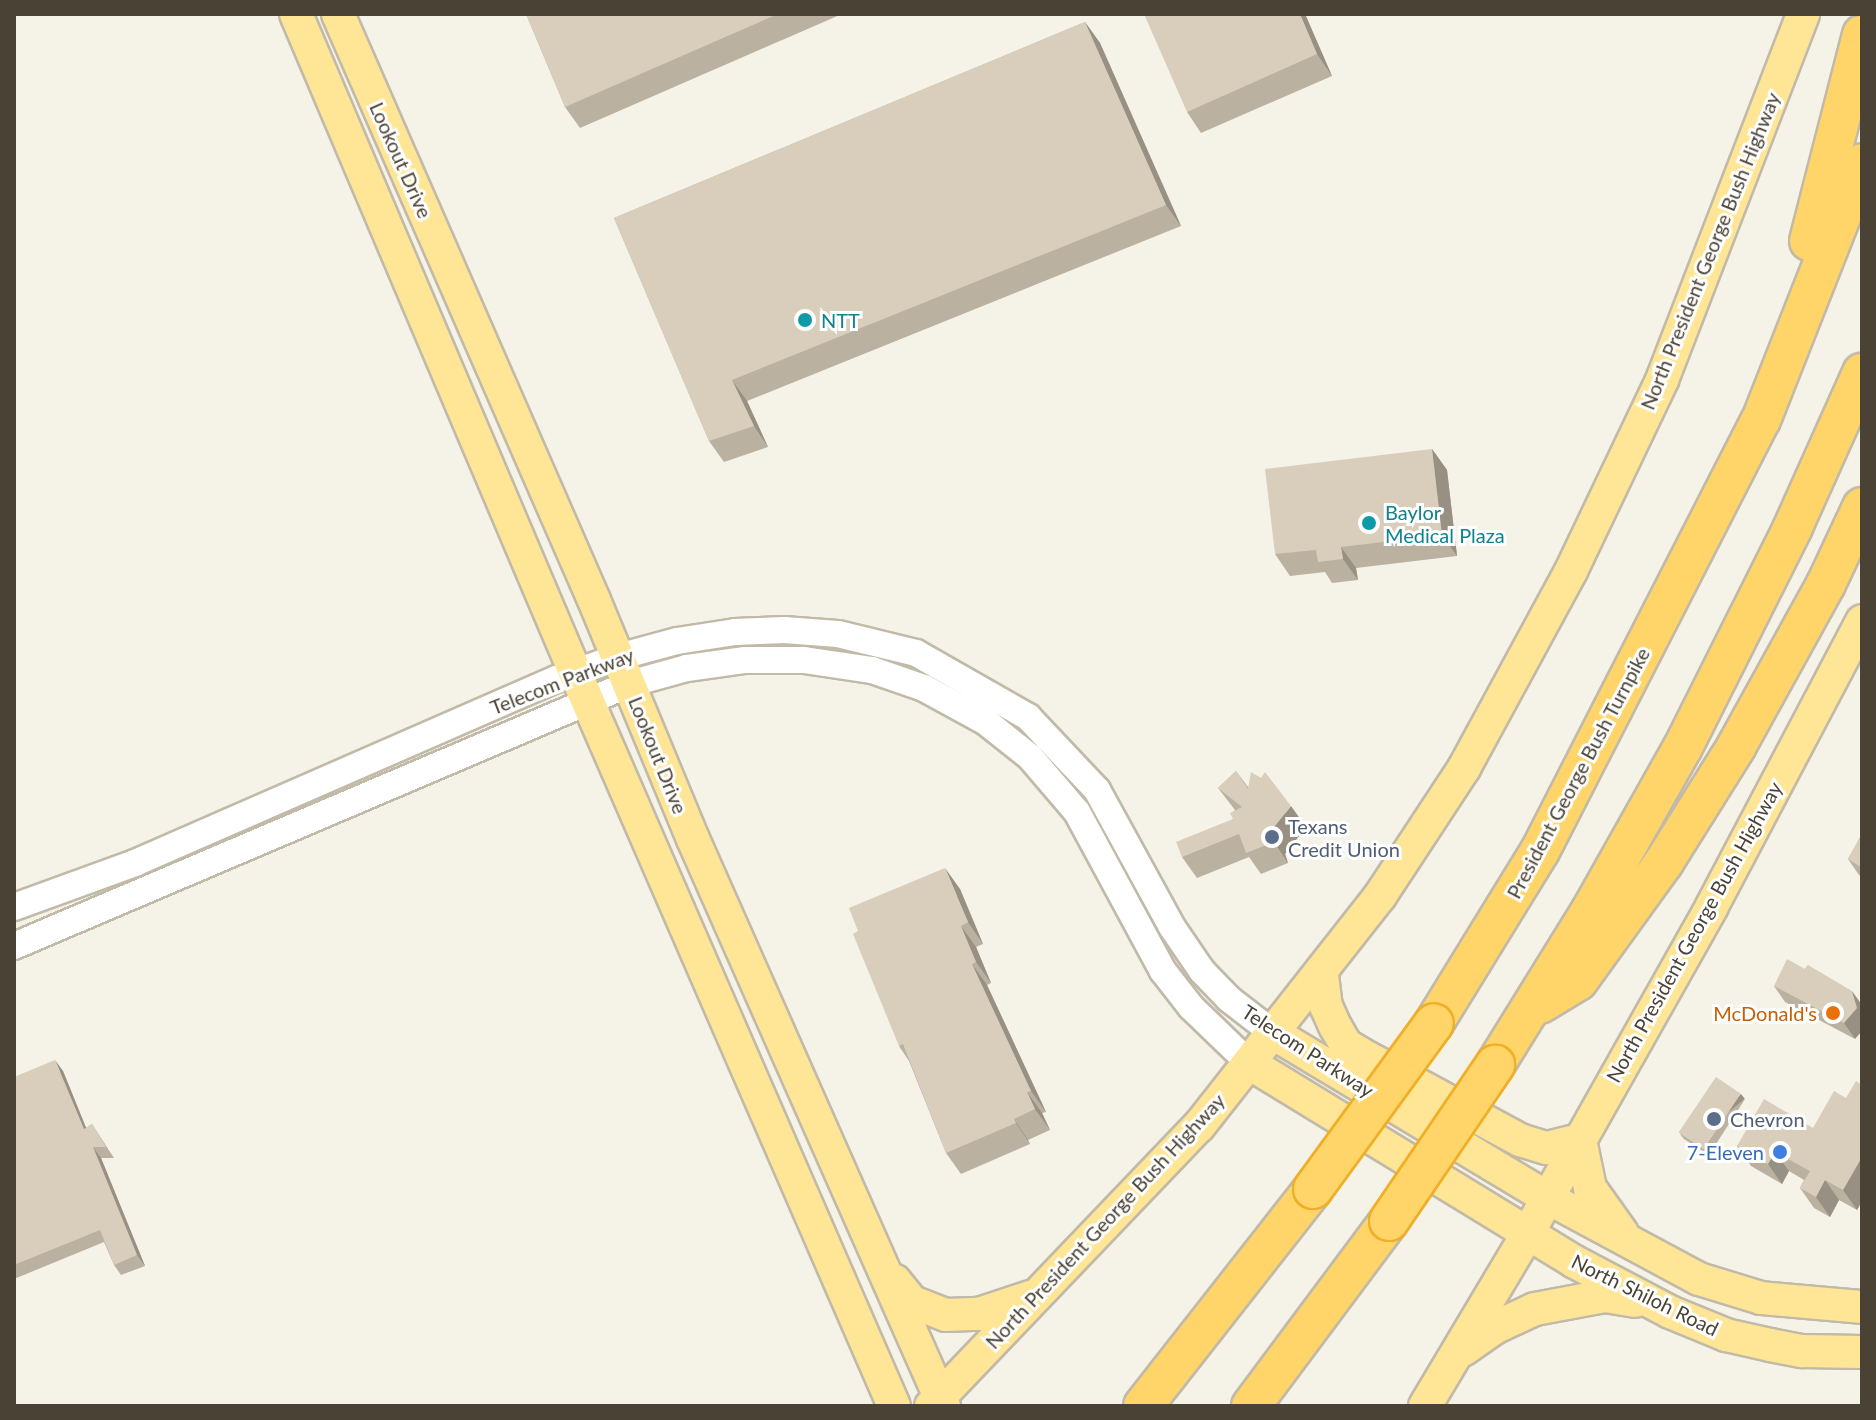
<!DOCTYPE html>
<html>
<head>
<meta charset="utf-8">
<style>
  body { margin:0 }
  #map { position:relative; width:1876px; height:1420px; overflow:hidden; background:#f5f2e7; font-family:Lato,sans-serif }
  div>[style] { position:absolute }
  .roads { filter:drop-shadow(2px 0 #c2baa8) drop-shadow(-2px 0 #c2baa8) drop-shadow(0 2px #c2baa8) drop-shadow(0 -2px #c2baa8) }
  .minor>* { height:26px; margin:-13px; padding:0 13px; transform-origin:13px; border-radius:13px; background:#fff }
  .major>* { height:32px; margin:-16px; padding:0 16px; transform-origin:16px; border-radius:16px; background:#ffe696 }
  .highway>* { height:38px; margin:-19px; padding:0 19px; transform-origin:19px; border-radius:19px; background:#ffd468 }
  .bridges { filter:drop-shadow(2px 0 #efaf27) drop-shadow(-2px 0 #efaf27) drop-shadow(0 2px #efaf27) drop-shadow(0 -2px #efaf27) }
  .highway-bridge>* { height:38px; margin:-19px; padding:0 19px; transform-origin:19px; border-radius:19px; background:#ffd468 }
  .wall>* { inset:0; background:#bab1a1 }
  .shaded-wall>* { inset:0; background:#979083; transform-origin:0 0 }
  .building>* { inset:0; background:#d8cebb; transform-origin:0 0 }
  .dots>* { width:22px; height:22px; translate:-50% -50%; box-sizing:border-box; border:4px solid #fff; border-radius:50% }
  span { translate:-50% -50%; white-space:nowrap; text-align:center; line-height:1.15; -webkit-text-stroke:6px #fff; paint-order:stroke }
  .street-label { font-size:20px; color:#494235 }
  .culture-label { font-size:20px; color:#0d838f }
  .left { translate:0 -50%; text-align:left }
  .service-label { font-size:20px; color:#4e5e75 }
  .food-label { font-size:20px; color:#c56008 }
  .right { translate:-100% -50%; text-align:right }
  .shop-label { font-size:20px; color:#366cbe }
  .frame { position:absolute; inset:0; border:16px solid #494235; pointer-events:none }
</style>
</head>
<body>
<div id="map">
  <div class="roads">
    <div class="minor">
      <i style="left:14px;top:907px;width:129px;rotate:-20deg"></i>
      <i style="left:135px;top:863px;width:460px;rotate:-23.6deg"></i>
      <i style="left:557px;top:679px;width:65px;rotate:-19.8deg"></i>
      <i style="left:618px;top:657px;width:61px;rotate:-15.2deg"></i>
      <i style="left:677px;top:641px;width:59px;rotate:-8.8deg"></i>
      <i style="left:735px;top:632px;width:49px;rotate:-2.3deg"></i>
      <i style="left:784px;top:630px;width:54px;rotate:4.2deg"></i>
      <i style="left:838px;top:634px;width:80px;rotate:13.7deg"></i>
      <i style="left:916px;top:653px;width:129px;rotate:29.7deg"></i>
      <i style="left:1028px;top:717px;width:100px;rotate:46.6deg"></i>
      <i style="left:1097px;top:790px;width:156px;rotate:61.3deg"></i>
      <i style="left:1172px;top:927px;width:53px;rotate:55.7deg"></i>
      <i style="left:1202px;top:971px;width:39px;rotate:46deg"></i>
      <i style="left:1229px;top:999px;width:56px;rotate:37.7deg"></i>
      <i style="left:14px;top:946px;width:668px;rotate:-23.07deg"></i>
      <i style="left:629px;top:684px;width:60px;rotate:-15.4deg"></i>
      <i style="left:687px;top:668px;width:59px;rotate:-7.9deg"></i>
      <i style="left:745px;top:660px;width:59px"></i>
      <i style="left:804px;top:660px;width:69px;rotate:8.4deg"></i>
      <i style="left:872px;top:670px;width:55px;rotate:19.1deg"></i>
      <i style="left:924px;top:688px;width:71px;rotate:28.7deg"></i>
      <i style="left:986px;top:722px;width:56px;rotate:38.5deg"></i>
      <i style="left:1030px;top:757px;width:72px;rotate:49.5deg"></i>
      <i style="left:1077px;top:812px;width:181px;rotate:61.6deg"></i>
      <i style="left:1163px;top:971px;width:46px;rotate:52.1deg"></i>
      <i style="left:1191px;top:1007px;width:81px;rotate:44deg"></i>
    </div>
    <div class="major">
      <i style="left:296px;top:14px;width:715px;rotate:67.02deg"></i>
      <i style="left:575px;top:672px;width:800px;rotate:66.51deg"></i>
      <i style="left:338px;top:14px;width:639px;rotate:66.4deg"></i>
      <i style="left:594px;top:600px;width:259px;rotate:67.5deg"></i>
      <i style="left:693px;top:839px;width:620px;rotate:66.12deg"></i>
      <i style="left:1322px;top:975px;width:31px;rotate:83deg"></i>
      <i style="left:1326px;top:1006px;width:22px;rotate:66deg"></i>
      <i style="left:1335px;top:1026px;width:22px;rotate:60deg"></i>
      <i style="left:1346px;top:1045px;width:17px;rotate:31deg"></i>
      <i style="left:1361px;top:1054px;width:181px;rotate:28.4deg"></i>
      <i style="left:1520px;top:1140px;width:28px;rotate:17deg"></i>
      <i style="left:1547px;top:1148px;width:34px;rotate:-14deg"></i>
      <i style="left:1580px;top:1140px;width:49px;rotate:78.2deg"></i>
      <i style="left:1590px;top:1188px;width:55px;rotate:54.6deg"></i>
      <i style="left:1273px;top:1033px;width:321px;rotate:31deg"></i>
      <i style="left:1548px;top:1198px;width:171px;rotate:28.2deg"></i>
      <i style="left:1699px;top:1279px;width:65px;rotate:17deg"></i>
      <i style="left:1761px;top:1298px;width:101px;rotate:5.1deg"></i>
      <i style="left:1249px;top:1063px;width:380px;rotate:31.4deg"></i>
      <i style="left:1573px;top:1261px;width:110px;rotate:27.7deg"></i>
      <i style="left:1670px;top:1312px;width:61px;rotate:22.3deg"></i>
      <i style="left:1726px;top:1335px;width:45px;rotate:12.8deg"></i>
      <i style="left:1770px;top:1345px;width:33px;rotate:11deg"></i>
      <i style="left:1802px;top:1351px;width:60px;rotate:1deg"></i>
      <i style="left:895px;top:1281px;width:27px;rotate:51deg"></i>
      <i style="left:912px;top:1302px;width:36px;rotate:21deg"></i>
      <i style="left:946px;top:1315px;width:33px;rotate:-2deg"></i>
      <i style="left:979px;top:1314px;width:54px;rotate:-18.4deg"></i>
      <i style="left:1463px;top:1350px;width:38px;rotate:-35deg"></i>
      <i style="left:1494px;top:1328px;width:45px;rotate:-24.9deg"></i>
      <i style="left:1535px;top:1309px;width:71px;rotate:-10.5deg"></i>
      <i style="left:1605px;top:1296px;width:31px;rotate:9deg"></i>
      <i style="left:931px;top:1406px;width:388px;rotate:-46.3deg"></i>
      <i style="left:1199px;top:1126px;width:293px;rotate:-51.8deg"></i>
      <i style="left:1380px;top:896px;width:153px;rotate:-56.7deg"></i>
      <i style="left:1464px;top:768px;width:224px;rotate:-61.5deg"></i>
      <i style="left:1571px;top:571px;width:212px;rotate:-64.5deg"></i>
      <i style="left:1662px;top:380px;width:392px;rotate:-68.9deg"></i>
      <i style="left:1425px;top:1406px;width:201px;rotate:-59.2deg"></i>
      <i style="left:1528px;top:1233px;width:375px;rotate:-60.6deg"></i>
      <i style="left:1712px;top:906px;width:322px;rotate:-62.2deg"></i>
    </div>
    <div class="highway">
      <i style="left:1809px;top:241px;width:213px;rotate:-75.6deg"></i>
      <i style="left:1540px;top:1004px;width:44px;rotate:-31.2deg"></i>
      <i style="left:1578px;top:981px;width:147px;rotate:-54.1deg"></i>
      <i style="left:1664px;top:862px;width:136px;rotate:-57.9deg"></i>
      <i style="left:1736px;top:747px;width:186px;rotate:-61.1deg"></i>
      <i style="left:1826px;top:584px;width:85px;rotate:-64.9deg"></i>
      <i style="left:1434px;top:1023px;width:202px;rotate:-58.4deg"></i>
      <i style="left:1540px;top:851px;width:484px;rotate:-62.9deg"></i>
      <i style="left:1761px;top:420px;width:276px;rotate:-68.5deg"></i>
      <i style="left:1495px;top:1065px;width:182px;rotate:-58.2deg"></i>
      <i style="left:1591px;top:910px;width:187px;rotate:-60.6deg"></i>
      <i style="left:1683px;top:747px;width:246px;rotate:-63.4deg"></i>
      <i style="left:1793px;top:527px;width:169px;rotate:-65.9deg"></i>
      <i style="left:1143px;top:1406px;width:276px;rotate:-51.9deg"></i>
      <i style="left:1251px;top:1406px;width:231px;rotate:-53.3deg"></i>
    </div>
  </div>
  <div class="bridges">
    <div class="highway-bridge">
      <i style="left:1313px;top:1189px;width:205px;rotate:-53.9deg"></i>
      <i style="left:1389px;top:1221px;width:189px;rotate:-55.8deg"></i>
    </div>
  </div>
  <div class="wall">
    <i style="clip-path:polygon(526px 14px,842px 14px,580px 128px,565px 107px)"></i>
    <i style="clip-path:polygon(1305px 14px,1332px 76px,1201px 133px,1187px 112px)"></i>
    <i style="clip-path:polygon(1085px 22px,1100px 43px,1181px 226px,747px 401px,768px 447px,724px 462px,709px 441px,614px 218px)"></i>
    <i style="clip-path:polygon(1432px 449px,1447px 470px,1457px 556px,1356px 568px,1358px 580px,1332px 583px,1325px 572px,1290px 576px,1275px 554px)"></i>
    <i style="clip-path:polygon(1236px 771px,1248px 787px,1306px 827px,1285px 854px,1288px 863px,1261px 874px,1249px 857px,1197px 878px,1182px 857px,1233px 819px,1235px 810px,1218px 788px)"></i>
    <i style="clip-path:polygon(1862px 834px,1862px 877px,1859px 875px,1848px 859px)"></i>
    <i style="clip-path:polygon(960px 889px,983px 944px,976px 947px,991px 983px,987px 985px,1046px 1112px,1042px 1113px,1050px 1130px,1028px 1140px,1030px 1144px,961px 1174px,946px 1153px,909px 1061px,899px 1046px)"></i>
    <i style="clip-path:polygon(1808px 965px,1855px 1039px,1785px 1002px,1774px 986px,1805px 969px)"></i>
    <i style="clip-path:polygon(63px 1071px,86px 1128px,92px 1124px,114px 1158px,101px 1158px,145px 1266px,121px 1275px,114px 1265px,104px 1242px,14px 1279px,14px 1077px)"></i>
    <i style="clip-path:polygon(1862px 1085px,1862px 1201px,1857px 1210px,1839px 1200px,1830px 1217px,1814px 1208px,1800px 1188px,1804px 1180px,1789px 1171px,1782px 1184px,1751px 1166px,1737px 1146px,1813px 1128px)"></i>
    <i style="clip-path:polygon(1745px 1099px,1709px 1155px,1684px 1139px,1680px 1134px)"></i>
  </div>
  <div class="shaded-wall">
    <i style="clip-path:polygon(1300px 14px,1305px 14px,1332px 76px,1317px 54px)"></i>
    <i style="clip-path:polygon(1085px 22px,1100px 43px,1181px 226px,1166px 205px)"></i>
    <i style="clip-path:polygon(732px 380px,747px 401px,768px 447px,754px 426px)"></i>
    <i style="clip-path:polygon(1432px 449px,1447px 470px,1457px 556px,1442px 535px)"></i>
    <i style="clip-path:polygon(1341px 547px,1356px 568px,1358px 580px,1343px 559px)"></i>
    <i style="clip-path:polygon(1291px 806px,1306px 827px,1285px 854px,1288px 863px,1274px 842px,1270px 832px)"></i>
    <i style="clip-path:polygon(945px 868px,960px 889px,983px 944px,968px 922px)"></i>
    <i style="clip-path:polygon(961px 926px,976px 947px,991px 983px,976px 962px)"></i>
    <i style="clip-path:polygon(972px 964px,987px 985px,1046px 1112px,1031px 1091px)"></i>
    <i style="clip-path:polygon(1852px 991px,1862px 1005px,1862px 1031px,1855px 1039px,1844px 1023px)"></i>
    <i style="clip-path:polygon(55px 1060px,63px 1071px,91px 1140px,84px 1129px)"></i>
    <i style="clip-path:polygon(1027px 1092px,1042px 1113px,1050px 1130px,1035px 1109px)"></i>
    <i style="left:1741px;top:1094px;width:6px;height:67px;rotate:51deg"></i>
    <i style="clip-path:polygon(1014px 1119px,1028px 1140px,1030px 1144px,1016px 1123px)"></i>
    <i style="clip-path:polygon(93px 1147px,101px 1158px,145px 1266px,137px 1255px)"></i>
    <i style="clip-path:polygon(1775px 1152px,1789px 1171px,1782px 1184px,1768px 1164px)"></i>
    <i style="clip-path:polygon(1862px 1157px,1862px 1201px,1857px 1210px,1843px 1190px)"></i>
    <i style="clip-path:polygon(1825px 1180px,1839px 1200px,1830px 1217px,1816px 1197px)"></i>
  </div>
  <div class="building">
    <i style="clip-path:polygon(526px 14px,778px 14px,565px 107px)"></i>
    <i style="clip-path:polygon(1144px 14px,1300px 14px,1317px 54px,1187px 112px)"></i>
    <i style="clip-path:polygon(1085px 22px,1166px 205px,732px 380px,754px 426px,709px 441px,614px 218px)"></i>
    <i style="clip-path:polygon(1432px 449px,1442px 535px,1341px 547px,1343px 559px,1318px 562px,1316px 550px,1275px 554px,1265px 469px)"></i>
    <i style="clip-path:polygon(1236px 771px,1248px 789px,1251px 772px,1261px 778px,1265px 772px,1291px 806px,1270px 832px,1274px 842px,1246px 853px,1239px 834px,1182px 857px,1176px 842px,1233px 819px,1230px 813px,1242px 807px,1218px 788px)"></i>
    <i style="clip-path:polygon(1862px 834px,1862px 868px,1848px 859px)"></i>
    <i style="clip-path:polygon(945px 868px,968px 922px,961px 926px,976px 962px,972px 964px,1031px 1091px,1027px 1092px,1035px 1109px,1014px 1119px,1016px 1123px,946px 1153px,903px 1044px,899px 1046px,853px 934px,858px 931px,849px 908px)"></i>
    <i style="clip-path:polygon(1787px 959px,1805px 969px,1808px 965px,1852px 991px,1857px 1008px,1844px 1023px,1774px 986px)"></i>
    <i style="clip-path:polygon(55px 1060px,84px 1129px,92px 1124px,106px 1147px,93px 1147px,137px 1255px,114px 1265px,100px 1230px,14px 1265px,14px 1077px)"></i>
    <i style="left:1716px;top:1077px;width:30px;height:67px;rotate:34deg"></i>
    <i style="clip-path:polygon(1856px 1081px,1862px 1085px,1862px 1157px,1843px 1190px,1825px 1180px,1816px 1197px,1800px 1188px,1810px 1171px,1775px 1152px,1768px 1164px,1737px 1146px,1764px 1099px,1813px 1128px,1834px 1091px,1846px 1098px)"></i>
  </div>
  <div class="dots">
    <i style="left:805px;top:320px;background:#0f9aa8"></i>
    <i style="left:1369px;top:523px;background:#0f9aa8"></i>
    <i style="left:1272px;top:837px;background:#5c6f8a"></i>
    <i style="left:1833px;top:1013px;background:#e8710a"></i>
    <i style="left:1714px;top:1119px;background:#5c6f8a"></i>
    <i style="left:1780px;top:1152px;background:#3f7fe0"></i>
  </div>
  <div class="street-label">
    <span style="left:401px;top:160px;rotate:66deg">Lookout Drive</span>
    <span style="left:1710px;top:251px;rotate:-68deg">North President George Bush Highway</span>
    <span style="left:562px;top:681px;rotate:-21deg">Telecom Parkway</span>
    <span style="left:658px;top:755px;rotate:68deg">Lookout Drive</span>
    <span style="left:1578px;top:773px;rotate:-62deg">President George Bush Turnpike</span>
    <span style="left:1694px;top:932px;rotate:-61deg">North President George Bush Highway</span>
    <span style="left:1308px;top:1051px;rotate:33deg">Telecom Parkway</span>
    <span style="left:1105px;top:1221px;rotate:-47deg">North President George Bush Highway</span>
    <span style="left:1645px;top:1295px;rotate:26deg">North Shiloh Road</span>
  </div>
  <div class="culture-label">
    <span class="left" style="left:821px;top:320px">NTT</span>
    <span class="left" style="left:1385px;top:524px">Baylor<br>Medical Plaza</span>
  </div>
  <div class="service-label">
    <span class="left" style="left:1288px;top:838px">Texans<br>Credit Union</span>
    <span class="left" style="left:1730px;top:1119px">Chevron</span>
  </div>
  <div class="food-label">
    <span class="right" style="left:1817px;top:1013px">McDonald's</span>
  </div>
  <div class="shop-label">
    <span class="right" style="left:1764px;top:1152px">7-Eleven</span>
  </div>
  <div class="frame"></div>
</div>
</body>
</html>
